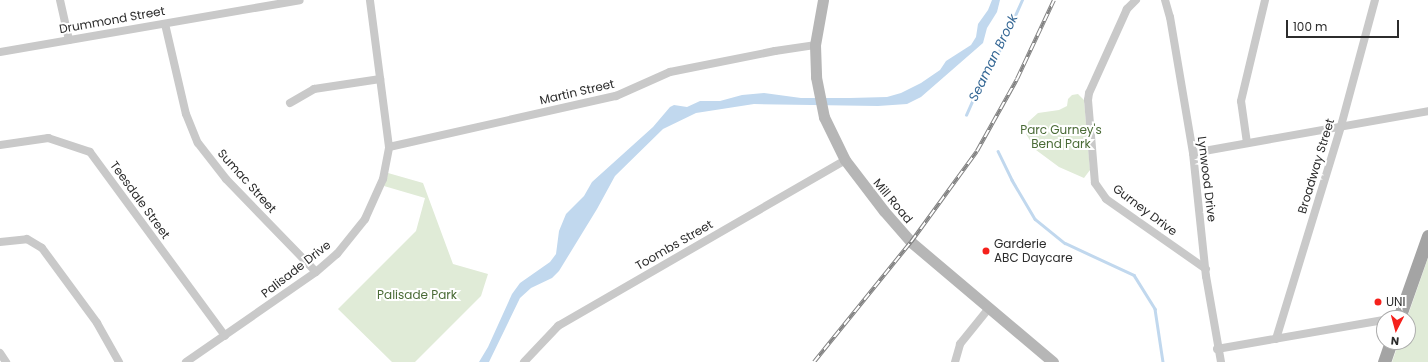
<!DOCTYPE html>
<html>
<head>
<meta charset="utf-8">
<style>
  body { margin:0 }
  #map { position:relative; width:1428px; height:362px; overflow:hidden; background:#fff; font-family:Poppins,sans-serif }
  div>[style] { position:absolute }
  .green>* { inset:0; background:#e0ebd7 }
  .water>* { inset:0; background:#c1d8ee }
  .stream>* { height:2.5px; margin:-1.25px; padding:0 1.25px; transform-origin:1.25px; border-radius:1.25px; background:#c1d8ee }
  .street>* { height:8px; margin:-4px; padding:0 4px; transform-origin:4px; border-radius:4px; background:#c9c9c9 }
  .secondary>* { height:11px; margin:-5.5px; padding:0 5.5px; transform-origin:5.5px; border-radius:5.5px; background:#b6b6b6 }
  .primary>* { height:13px; margin:-6.5px; padding:0 6.5px; transform-origin:6.5px; border-radius:6.5px; background:#a4a4a4 }
  .rail>* { height:4px; margin-top:-2px; transform-origin:0; background:repeating-linear-gradient(90deg,#fff 0 8px,#818181 0 16px); box-sizing:border-box; border-block:1px solid #818181 }
  .dots>* { width:11px; height:11px; translate:-50% -50%; box-sizing:border-box; border:2px solid #fff; border-radius:50% }
  span { translate:-50% -50%; white-space:nowrap; text-align:center; line-height:1.15; -webkit-text-stroke:4px #fff; paint-order:stroke }
  .street-label { font-size:12px; color:#2c2c2c }
  .park-label { font-size:12px; color:#4a6b36 }
  .poi-label { font-size:12px; color:#2c2c2c }
  .left { translate:0 -50%; text-align:left }
  .water-label { font-size:13px; color:#336694; font-style:italic }
  .north { position:absolute; left:1376px; top:310px; width:40px; height:40px; box-sizing:border-box; background:#fff; border:1px solid #ababab; border-radius:50%; rotate:186deg; font-size:11px; font-weight:700; line-height:16px; text-align:center; color:#2c2c2c }
  .north::after { content:''; display:block; margin:auto; width:14px; height:18px; background:#f5211c; clip-path:polygon(50% 0,100% 100%,50% 72%,0 100%) }
  .scale { position:absolute; left:1286px; top:20px; width:113px; height:18px; box-sizing:border-box; border:2px solid #2c2c2c; border-top:0; padding-left:5px; font-size:12px; line-height:14px; white-space:nowrap; color:#2c2c2c; -webkit-text-stroke:3px #fff; paint-order:stroke }
</style>
</head>
<body>
<div id="map">
  <div class="green">
    <i style="clip-path:polygon(1078px 94px,1084px 100px,1090px 170px,1084px 178px,1059px 167px,1036px 150px,1026px 134px,1028px 122px,1038px 113px,1059px 110px,1067px 106px,1068px 99px,1072px 95px)"></i>
    <i style="clip-path:polygon(388px 173px,423px 183px,453px 264px,488px 274px,481px 296px,415px 362px,392px 362px,338px 309px,416px 231px,425px 198px,384px 186px)"></i>
    <i style="clip-path:polygon(1428px 258px,1428px 362px,1392px 362px,1399px 342px,1408px 342px,1407px 318px)"></i>
  </div>
  <div class="water">
    <i style="clip-path:polygon(992px 0,1000px 0,997px 12px,987px 28px,983px 43px,921px 97px,907px 104px,878px 106px,754px 104px,696px 113px,663px 129px,615px 176px,597px 209px,559px 271px,552px 278px,531px 288px,520px 298px,489px 362px,479px 362px,488px 347px,512px 294px,520px 283px,550px 262px,556px 254px,559px 231px,566px 214px,584px 196px,592px 182px,653px 127px,670px 107px,674px 105px,687px 107px,700px 101px,720px 101px,742px 95px,764px 93px,801px 98px,850px 98px,887px 97px,901px 93px,921px 83px,940px 70px,946px 61px,971px 45px,976px 37px,978px 24px,988px 10px)"></i>
  </div>
  <div class="stream">
    <i style="left:966px;top:115px;width:24px;rotate:-66deg"></i>
    <i style="left:976px;top:93px;width:40px;rotate:-60.3deg"></i>
    <i style="left:996px;top:58px;width:64px;rotate:-65.9deg"></i>
    <i style="left:998px;top:151px;width:32px;rotate:64deg"></i>
    <i style="left:1012px;top:180px;width:45px;rotate:59.5deg"></i>
    <i style="left:1035px;top:219px;width:38px;rotate:39deg"></i>
    <i style="left:1065px;top:243px;width:76px;rotate:24.9deg"></i>
    <i style="left:1134px;top:275px;width:40px;rotate:58deg"></i>
    <i style="left:1155px;top:309px;width:54px;rotate:81.4deg"></i>
  </div>
  <div class="street">
    <i style="left:60px;top:0;width:41px;rotate:77.3deg"></i>
    <i style="left:1136px;top:0;width:13px;rotate:135deg"></i>
    <i style="left:1127px;top:9px;width:92px;rotate:114.3deg"></i>
    <i style="left:1089px;top:93px;width:7px;rotate:98deg"></i>
    <i style="left:1088px;top:100px;width:83px;rotate:85.2deg"></i>
    <i style="left:1095px;top:183px;width:19px;rotate:55deg"></i>
    <i style="left:1106px;top:199px;width:122px;rotate:35deg"></i>
    <i style="left:1165px;top:0;width:18px;rotate:74deg"></i>
    <i style="left:1170px;top:17px;width:138px;rotate:80.4deg"></i>
    <i style="left:1193px;top:153px;width:124px;rotate:84deg"></i>
    <i style="left:1206px;top:276px;width:87px;rotate:80.1deg"></i>
    <i style="left:165px;top:24px;width:92px;rotate:76.9deg"></i>
    <i style="left:186px;top:114px;width:31px;rotate:68deg"></i>
    <i style="left:198px;top:143px;width:46px;rotate:52.1deg"></i>
    <i style="left:226px;top:179px;width:129px;rotate:45.9deg"></i>
    <i style="left:0;top:52px;width:304px;rotate:-9.8deg"></i>
    <i style="left:290px;top:103px;width:28px;rotate:-30deg"></i>
    <i style="left:314px;top:89px;width:67px;rotate:-8.6deg"></i>
    <i style="left:1247px;top:143px;width:42px;rotate:-98.1deg"></i>
    <i style="left:1241px;top:101px;width:104px;rotate:-76.6deg"></i>
    <i style="left:0;top:145px;width:49px;rotate:-8.3deg"></i>
    <i style="left:48px;top:138px;width:44px;rotate:18.4deg"></i>
    <i style="left:90px;top:152px;width:228px;rotate:53.7deg"></i>
    <i style="left:389px;top:147px;width:233px;rotate:-12.7deg"></i>
    <i style="left:616px;top:96px;width:59px;rotate:-24deg"></i>
    <i style="left:670px;top:72px;width:107px;rotate:-11.3deg"></i>
    <i style="left:775px;top:51px;width:40px;rotate:-8.5deg"></i>
    <i style="left:1193px;top:153px;width:239px;rotate:-10.1deg"></i>
    <i style="left:0;top:242px;width:27px;rotate:-6deg"></i>
    <i style="left:27px;top:239px;width:17px;rotate:31deg"></i>
    <i style="left:42px;top:248px;width:93px;rotate:53.7deg"></i>
    <i style="left:97px;top:323px;width:45px;rotate:60.6deg"></i>
    <i style="left:1276px;top:339px;width:223px;rotate:-73deg"></i>
    <i style="left:1341px;top:126px;width:131px;rotate:-74.9deg"></i>
    <i style="left:1217px;top:349px;width:169px;rotate:-9.9deg"></i>
    <i style="left:0;top:353px;width:11px;rotate:56deg"></i>
    <i style="left:186px;top:362px;width:158px;rotate:-34.7deg"></i>
    <i style="left:316px;top:272px;width:28px;rotate:-41deg"></i>
    <i style="left:337px;top:254px;width:45px;rotate:-51.3deg"></i>
    <i style="left:365px;top:219px;width:44px;rotate:-65.8deg"></i>
    <i style="left:383px;top:179px;width:33px;rotate:-79deg"></i>
    <i style="left:389px;top:147px;width:148px;rotate:-97.4deg"></i>
    <i style="left:524px;top:362px;width:50px;rotate:-46.6deg"></i>
    <i style="left:558px;top:326px;width:332px;rotate:-30deg"></i>
    <i style="left:955px;top:362px;width:19px;rotate:-74deg"></i>
    <i style="left:960px;top:344px;width:46px;rotate:-51.1deg"></i>
  </div>
  <div class="secondary">
    <i style="left:823px;top:0;width:46px;rotate:100.1deg"></i>
    <i style="left:815px;top:45px;width:32px;rotate:88deg"></i>
    <i style="left:816px;top:77px;width:41px;rotate:78.7deg"></i>
    <i style="left:824px;top:117px;width:48px;rotate:64deg"></i>
    <i style="left:845px;top:160px;width:64px;rotate:52.6deg"></i>
    <i style="left:884px;top:211px;width:41px;rotate:48.9deg"></i>
    <i style="left:911px;top:242px;width:186px;rotate:40.2deg"></i>
  </div>
  <div class="primary">
    <i style="left:1399px;top:318px;width:87px;rotate:-70.5deg"></i>
    <i style="left:1384px;top:362px;width:21px;rotate:-71deg"></i>
  </div>
  <div class="rail">
    <i style="left:814px;top:362px;width:154px;rotate:-51.1deg"></i>
    <i style="left:911px;top:242px;width:112px;rotate:-54deg"></i>
    <i style="left:977px;top:151px;width:82px;rotate:-60.9deg"></i>
    <i style="left:1017px;top:79px;width:87px;rotate:-64.9deg"></i>
  </div>
  <div class="dots">
    <i style="left:986px;top:251px;background:#f5211c"></i>
    <i style="left:1378px;top:302px;background:#f5211c"></i>
  </div>
  <div class="street-label">
    <span style="left:112px;top:20px;rotate:-10deg">Drummond Street</span>
    <span style="left:577px;top:92px;rotate:-13deg">Martin Street</span>
    <span style="left:1316px;top:166px;rotate:-73deg">Broadway Street</span>
    <span style="left:1207px;top:179px;rotate:83deg">Lynwood Drive</span>
    <span style="left:247px;top:181px;rotate:48deg">Sumac Street</span>
    <span style="left:140px;top:200px;rotate:54deg">Teesdale Street</span>
    <span style="left:893px;top:201px;rotate:50deg">Mill Road</span>
    <span style="left:1145px;top:210px;rotate:37deg">Gurney Drive</span>
    <span style="left:674px;top:245px;rotate:-30deg">Toombs Street</span>
    <span style="left:296px;top:269px;rotate:-38deg">Palisade Drive</span>
  </div>
  <div class="park-label">
    <span style="left:1061px;top:137px">Parc Gurney's<br>Bend Park</span>
    <span style="left:417px;top:295px">Palisade Park</span>
  </div>
  <div class="poi-label">
    <span class="left" style="left:994px;top:251px">Garderie<br>ABC Daycare</span>
    <span class="left" style="left:1386px;top:302px">UNI</span>
  </div>
  <div class="water-label">
    <span style="left:994px;top:58px;rotate:-64deg">Seaman Brook</span>
  </div>
  <div class="north">N</div>
  <div class="scale">100 m</div>
</div>
</body>
</html>
